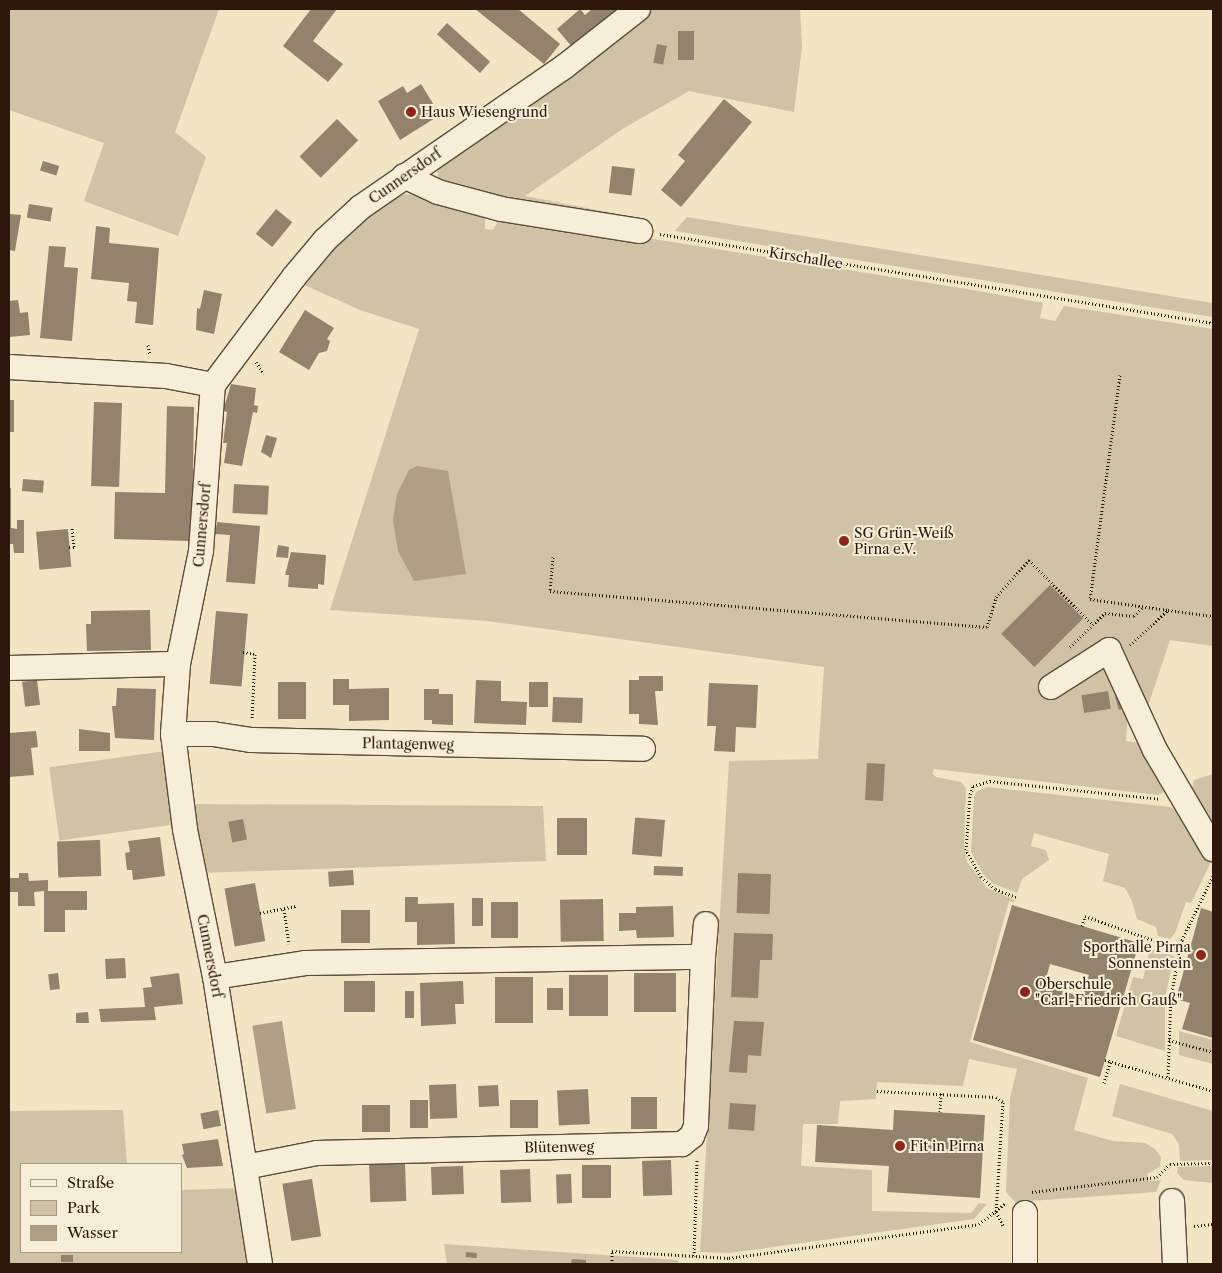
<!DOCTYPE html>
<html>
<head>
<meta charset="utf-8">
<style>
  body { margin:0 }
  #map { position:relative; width:1222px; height:1273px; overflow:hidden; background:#f1e5c4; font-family:"Libre Caslon Text",serif }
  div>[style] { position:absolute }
  .green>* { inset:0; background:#d0c2a5; transform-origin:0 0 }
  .water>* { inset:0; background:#af9f85; transform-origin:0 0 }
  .building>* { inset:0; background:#93826c; transform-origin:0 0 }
  .path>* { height:3px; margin-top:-1.5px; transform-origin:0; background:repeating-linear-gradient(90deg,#2e170c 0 1px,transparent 0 3.5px) }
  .roads { filter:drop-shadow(1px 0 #5f4a3a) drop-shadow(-1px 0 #5f4a3a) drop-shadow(0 1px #5f4a3a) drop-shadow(0 -1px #5f4a3a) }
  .minor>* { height:24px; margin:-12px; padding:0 12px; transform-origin:12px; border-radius:12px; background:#f6eed9 }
  .dots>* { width:14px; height:14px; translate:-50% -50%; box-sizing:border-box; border:2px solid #f6eed9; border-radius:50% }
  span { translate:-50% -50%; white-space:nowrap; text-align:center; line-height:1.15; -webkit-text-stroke:4px #f6eed9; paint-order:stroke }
  .poi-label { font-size:14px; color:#2e170c }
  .left { translate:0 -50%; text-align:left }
  .right { translate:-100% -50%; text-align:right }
  .street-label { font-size:14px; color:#2e170c }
  .frame { position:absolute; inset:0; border:10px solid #2e170c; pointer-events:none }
  .legend { position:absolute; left:20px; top:1163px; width:162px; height:90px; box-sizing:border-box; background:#f6eed9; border:1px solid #a69887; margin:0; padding:6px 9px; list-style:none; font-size:15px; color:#2e170c }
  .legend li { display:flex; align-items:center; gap:10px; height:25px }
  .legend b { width:25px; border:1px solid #a69887 }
</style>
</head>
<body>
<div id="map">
  <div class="green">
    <i style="clip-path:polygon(9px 9px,219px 9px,175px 132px,206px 157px,178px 236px,84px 201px,104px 143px,9px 110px)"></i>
    <i style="clip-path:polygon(654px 9px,800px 9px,802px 47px,794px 112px,689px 91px,624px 128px,525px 196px,633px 217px,624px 224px,462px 195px,439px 183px,437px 168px,448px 155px,625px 35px)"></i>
    <i style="clip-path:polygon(389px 194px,422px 195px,485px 217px,485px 229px,493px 230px,501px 216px,516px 217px,979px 291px,1043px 303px,1040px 318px,1055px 321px,1064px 306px,1213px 329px,1213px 646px,1170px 640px,1147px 709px,1128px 710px,1126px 741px,1138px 743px,1164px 792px,1158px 795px,934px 769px,932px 773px,936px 777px,961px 782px,966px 788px,964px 845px,967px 862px,987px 888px,1015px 900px,1014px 902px,1009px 901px,970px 1042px,1088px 1078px,1074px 1130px,1113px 1141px,1145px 1143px,1155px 1149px,1161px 1157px,1160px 1167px,1147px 1174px,1149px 1181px,1161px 1180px,1156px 1192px,1015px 1202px,1006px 1192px,1010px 1098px,1017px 1069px,969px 1059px,963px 1086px,877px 1082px,876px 1099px,840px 1101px,838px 1124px,803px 1124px,801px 1166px,872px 1170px,872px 1211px,971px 1213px,979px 1203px,987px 1204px,974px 1219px,729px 1253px,700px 1252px,729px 761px,818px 759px,824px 667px,487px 621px,330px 610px,419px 329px,360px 310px,302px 284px,336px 243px)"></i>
    <i style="clip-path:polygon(687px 217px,1213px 303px,1213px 317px,675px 231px)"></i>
    <i style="left:165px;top:751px;width:74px;height:117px;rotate:82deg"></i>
    <i style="clip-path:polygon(1213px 774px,1213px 832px,1191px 793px,1194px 780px)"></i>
    <i style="clip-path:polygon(987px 787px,1170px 807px,1178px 811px,1207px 855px,1210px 864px,1191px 903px,1186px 902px,1175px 933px,1170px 939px,1158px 936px,1156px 927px,1137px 919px,1132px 901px,1125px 888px,1103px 881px,1109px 854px,1034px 833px,1031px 846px,1046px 850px,1049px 860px,1022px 879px,1017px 893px,992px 883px,983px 874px,971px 852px,974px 797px,976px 792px)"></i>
    <i style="clip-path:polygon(189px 804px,543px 806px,546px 861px,200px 873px)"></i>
    <i style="clip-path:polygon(1150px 948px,1174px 956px,1165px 998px,1165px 1051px,1116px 1036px,1133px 977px,1143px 979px)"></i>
    <i style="clip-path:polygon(1179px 1031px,1213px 1040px,1213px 1064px,1179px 1055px)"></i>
    <i style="clip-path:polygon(1120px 1084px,1213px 1111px,1213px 1160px,1180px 1161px,1179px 1144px,1172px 1134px,1112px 1116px)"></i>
    <i style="clip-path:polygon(123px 1110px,127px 1164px,21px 1164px,21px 1252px,181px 1252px,181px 1190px,240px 1188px,251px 1264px,9px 1264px,9px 1111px)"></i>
    <i style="clip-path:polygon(1213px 1166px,1213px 1183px,1184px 1180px,1177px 1173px,1178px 1167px)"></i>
    <i style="clip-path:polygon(444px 1244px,678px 1260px,678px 1264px,447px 1264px)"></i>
  </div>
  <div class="water">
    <i style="clip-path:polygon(417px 466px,448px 471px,466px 574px,414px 581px,398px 551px,393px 520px,397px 494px,409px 470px)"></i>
    <i style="left:282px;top:1021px;width:89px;height:30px;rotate:81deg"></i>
  </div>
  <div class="building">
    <i style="clip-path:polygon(311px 9px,337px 9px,313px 41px,343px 64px,328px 82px,283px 46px)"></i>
    <i style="clip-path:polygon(475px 9px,518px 9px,560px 44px,544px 64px)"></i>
    <i style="clip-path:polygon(580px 9px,585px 15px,592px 9px,618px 9px,572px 47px,557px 29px)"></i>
    <i style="left:447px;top:23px;width:58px;height:15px;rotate:42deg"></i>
    <i style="left:678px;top:31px;width:16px;height:29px"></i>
    <i style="left:657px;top:44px;width:10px;height:19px;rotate:11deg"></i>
    <i style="clip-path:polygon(421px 84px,440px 115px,400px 140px,378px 101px,403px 86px,407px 93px)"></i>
    <i style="clip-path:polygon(724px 99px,752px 122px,681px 207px,661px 190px,685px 161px,678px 155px)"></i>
    <i style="left:337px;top:119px;width:30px;height:53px;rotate:45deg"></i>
    <i style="left:43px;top:161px;width:17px;height:10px;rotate:17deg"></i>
    <i style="left:612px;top:166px;width:23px;height:27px;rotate:7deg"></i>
    <i style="left:29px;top:204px;width:24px;height:14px;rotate:9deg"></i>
    <i style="left:276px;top:209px;width:21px;height:32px;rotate:39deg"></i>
    <i style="clip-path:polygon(9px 214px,21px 215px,15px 251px,9px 250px)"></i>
    <i style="clip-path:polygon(96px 226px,110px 228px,109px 243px,159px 248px,153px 325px,135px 323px,137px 302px,127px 301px,129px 283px,91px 279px)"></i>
    <i style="clip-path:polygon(49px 246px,66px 247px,64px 267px,78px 268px,72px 341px,40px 338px)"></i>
    <i style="clip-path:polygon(204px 290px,222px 294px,214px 334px,196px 330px,197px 308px,200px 309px)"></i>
    <i style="clip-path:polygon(18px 300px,20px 313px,28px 312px,30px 335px,9px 337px,9px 301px)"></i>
    <i style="clip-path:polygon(305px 310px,334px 328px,327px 339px,330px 341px,327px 351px,319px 353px,309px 370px,279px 352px)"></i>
    <i style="clip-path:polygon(231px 384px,256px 388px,254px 405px,258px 406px,257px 413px,253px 412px,242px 466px,224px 463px,227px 443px,223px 443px,227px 412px,223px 411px)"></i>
    <i style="left:9px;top:400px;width:5px;height:32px"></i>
    <i style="left:94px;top:402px;width:28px;height:84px;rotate:2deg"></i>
    <i style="clip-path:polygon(167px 406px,194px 407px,192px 541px,114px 539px,115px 492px,165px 493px)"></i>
    <i style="clip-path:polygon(266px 435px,277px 438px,271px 458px,261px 452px)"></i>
    <i style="left:23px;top:479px;width:21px;height:12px;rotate:5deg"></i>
    <i style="left:234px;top:484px;width:35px;height:29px;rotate:3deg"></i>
    <i style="clip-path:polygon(9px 488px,11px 488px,11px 528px,17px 529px,17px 520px,24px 520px,24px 553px,14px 553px,13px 544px,9px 544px)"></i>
    <i style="clip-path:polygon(217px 522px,260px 526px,255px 584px,226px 582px,230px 535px,215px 534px)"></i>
    <i style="left:68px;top:529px;width:38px;height:32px;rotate:85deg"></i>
    <i style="clip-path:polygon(278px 545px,289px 547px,288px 558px,276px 557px)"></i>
    <i style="clip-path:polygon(291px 552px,326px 555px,324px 585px,318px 584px,318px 589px,288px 587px,289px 575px,285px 575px)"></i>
    <i style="left:1050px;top:585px;width:47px;height:69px;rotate:45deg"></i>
    <i style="clip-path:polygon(150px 610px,151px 650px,87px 651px,86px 624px,91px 624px,91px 611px)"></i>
    <i style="left:216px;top:611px;width:32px;height:73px;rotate:5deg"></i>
    <i style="clip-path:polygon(639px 676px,663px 676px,663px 691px,655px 691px,658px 725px,639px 724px,639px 714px,629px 714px,629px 680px,639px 680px)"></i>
    <i style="clip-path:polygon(333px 679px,349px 679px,349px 689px,389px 688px,389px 720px,349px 721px,349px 705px,333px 705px)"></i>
    <i style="left:37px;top:680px;width:25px;height:15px;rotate:83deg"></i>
    <i style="clip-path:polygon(476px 680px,501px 681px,501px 701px,527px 702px,526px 725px,474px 723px)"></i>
    <i style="left:278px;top:682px;width:28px;height:37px"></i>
    <i style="left:529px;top:682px;width:19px;height:25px"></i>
    <i style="clip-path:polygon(709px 683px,758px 685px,756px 728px,736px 727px,735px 752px,714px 751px,716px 726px,707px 726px)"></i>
    <i style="clip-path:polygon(117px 688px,156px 689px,154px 740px,115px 738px,112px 706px,116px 706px)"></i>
    <i style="clip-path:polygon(424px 689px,439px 689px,439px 694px,453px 694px,453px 725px,432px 724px,432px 720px,424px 720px)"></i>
    <i style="left:1108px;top:691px;width:18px;height:27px;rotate:81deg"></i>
    <i style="clip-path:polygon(1120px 695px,1125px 708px,1119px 710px,1115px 697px)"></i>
    <i style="left:553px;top:697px;width:30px;height:25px;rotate:2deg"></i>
    <i style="clip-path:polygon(79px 729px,110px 733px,110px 751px,79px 751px)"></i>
    <i style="clip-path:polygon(36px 731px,38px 747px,31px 748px,34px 775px,9px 777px,9px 733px)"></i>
    <i style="left:867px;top:763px;width:18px;height:37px;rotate:3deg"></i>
    <i style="left:587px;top:818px;width:37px;height:30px;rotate:90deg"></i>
    <i style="left:243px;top:819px;width:21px;height:15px;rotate:79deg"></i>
    <i style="left:665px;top:820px;width:37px;height:30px;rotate:95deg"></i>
    <i style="clip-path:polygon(160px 837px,165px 876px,133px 880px,132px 870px,127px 870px,125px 853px,130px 852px,128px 841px)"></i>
    <i style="left:100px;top:840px;width:36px;height:43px;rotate:88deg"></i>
    <i style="left:654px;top:866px;width:29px;height:9px;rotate:2deg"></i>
    <i style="left:353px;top:870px;width:15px;height:25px;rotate:86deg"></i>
    <i style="clip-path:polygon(19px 873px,28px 873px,29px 881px,48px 880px,48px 891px,87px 891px,87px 910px,65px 910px,65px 932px,44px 932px,44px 891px,34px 892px,35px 906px,18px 906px,18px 892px,10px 892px,10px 878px,19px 878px)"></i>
    <i style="left:738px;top:873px;width:33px;height:40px;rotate:2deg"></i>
    <i style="left:255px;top:883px;width:59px;height:31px;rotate:80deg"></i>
    <i style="clip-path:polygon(405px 897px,418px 897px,418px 904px,454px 903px,455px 944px,417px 945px,417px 922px,405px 922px)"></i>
    <i style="left:472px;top:898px;width:11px;height:28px"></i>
    <i style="left:603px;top:899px;width:42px;height:43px;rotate:89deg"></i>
    <i style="left:491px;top:902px;width:27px;height:36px"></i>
    <i style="clip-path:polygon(evenodd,1012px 905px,1139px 943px,1100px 1077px,973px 1040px,1012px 905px,1050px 964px,1089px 975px,1083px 997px,1044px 986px,1050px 964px)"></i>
    <i style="clip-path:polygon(673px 906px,674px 937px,637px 938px,636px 930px,619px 931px,619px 913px,636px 913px,636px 907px)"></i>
    <i style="clip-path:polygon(1201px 908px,1213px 912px,1213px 1038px,1182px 1029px,1190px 1003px,1176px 999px)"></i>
    <i style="left:370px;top:910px;width:33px;height:29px;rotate:90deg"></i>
    <i style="clip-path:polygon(734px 933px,773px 934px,772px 960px,760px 960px,758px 998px,731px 997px)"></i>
    <i style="left:125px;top:958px;width:20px;height:20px;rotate:87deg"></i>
    <i style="left:58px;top:973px;width:16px;height:10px;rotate:83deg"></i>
    <i style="clip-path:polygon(179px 973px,183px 1004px,154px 1007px,156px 1020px,101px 1022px,99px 1009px,145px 1007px,143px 988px,152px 987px,150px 977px)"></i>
    <i style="left:634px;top:973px;width:42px;height:39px"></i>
    <i style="left:569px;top:975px;width:39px;height:41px"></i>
    <i style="left:495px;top:977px;width:38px;height:46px"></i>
    <i style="left:344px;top:981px;width:31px;height:31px"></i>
    <i style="clip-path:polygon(463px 981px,464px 1004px,455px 1004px,456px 1024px,421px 1026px,420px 983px)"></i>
    <i style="left:547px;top:988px;width:16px;height:22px"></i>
    <i style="left:405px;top:991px;width:9px;height:27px"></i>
    <i style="clip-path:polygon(88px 1012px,89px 1023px,76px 1023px,76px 1013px)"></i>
    <i style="clip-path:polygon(734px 1021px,764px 1022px,761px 1056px,748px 1055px,747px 1073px,729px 1072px)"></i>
    <i style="left:456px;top:1084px;width:34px;height:27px;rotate:88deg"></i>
    <i style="left:498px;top:1085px;width:21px;height:20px;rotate:87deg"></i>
    <i style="left:588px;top:1089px;width:35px;height:31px;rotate:87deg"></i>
    <i style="left:631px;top:1097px;width:26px;height:32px"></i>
    <i style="left:410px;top:1100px;width:18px;height:28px"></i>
    <i style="left:538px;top:1100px;width:28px;height:28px;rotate:90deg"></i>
    <i style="left:730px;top:1103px;width:26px;height:26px;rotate:4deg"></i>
    <i style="left:390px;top:1105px;width:27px;height:28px;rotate:90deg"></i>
    <i style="left:218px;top:1110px;width:16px;height:18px;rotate:79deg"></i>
    <i style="clip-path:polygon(894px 1110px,985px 1115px,980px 1198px,887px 1192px,889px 1166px,815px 1162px,817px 1125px,893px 1130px)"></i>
    <i style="clip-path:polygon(218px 1139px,223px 1166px,187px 1168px,182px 1155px,184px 1154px,182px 1144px)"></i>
    <i style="left:671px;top:1160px;width:35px;height:29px;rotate:88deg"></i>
    <i style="left:405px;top:1163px;width:38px;height:36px;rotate:88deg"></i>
    <i style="left:582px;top:1165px;width:29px;height:33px"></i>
    <i style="left:463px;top:1166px;width:28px;height:32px;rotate:88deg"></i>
    <i style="left:530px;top:1169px;width:33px;height:30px;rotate:88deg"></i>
    <i style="left:571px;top:1174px;width:29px;height:15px;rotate:88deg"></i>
    <i style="left:312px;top:1179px;width:58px;height:30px;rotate:81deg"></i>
    <i style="left:466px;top:1252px;width:11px;height:5px;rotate:5deg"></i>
    <i style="left:61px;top:1255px;width:12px;height:7px"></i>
    <i style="clip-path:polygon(572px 1259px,586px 1260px,586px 1264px,571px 1264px)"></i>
  </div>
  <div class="path">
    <i style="left:660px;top:234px;width:560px;rotate:9.14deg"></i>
    <i style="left:148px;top:345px;width:10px;rotate:79deg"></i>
    <i style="left:256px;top:362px;width:14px;rotate:56deg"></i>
    <i style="left:1120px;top:375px;width:226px;rotate:97.6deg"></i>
    <i style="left:1090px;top:599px;width:79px;rotate:8deg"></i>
    <i style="left:69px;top:547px;width:5px"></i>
    <i style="left:74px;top:547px;width:20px;rotate:-96deg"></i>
    <i style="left:553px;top:557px;width:34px;rotate:95deg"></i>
    <i style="left:550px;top:591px;width:438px;rotate:4.7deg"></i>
    <i style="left:987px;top:627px;width:31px;rotate:-73deg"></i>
    <i style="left:996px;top:597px;width:50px;rotate:-48.3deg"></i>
    <i style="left:1029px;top:560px;width:91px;rotate:45.4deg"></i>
    <i style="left:1130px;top:645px;width:52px;rotate:-42.6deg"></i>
    <i style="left:1168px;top:610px;width:45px;rotate:7.6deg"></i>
    <i style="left:1070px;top:647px;width:49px;rotate:-44.2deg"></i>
    <i style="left:1105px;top:613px;width:29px;rotate:6deg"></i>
    <i style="left:1134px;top:616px;width:13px;rotate:-45deg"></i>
    <i style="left:243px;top:652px;width:12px;rotate:9deg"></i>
    <i style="left:255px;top:654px;width:66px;rotate:92.6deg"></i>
    <i style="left:1016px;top:897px;width:22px;rotate:-159deg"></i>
    <i style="left:995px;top:889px;width:18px;rotate:-139deg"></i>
    <i style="left:981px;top:877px;width:31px;rotate:-119deg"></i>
    <i style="left:966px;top:850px;width:56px;rotate:-85.9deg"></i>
    <i style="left:970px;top:794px;width:9px;rotate:-69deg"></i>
    <i style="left:973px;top:786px;width:18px;rotate:-16deg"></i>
    <i style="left:990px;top:781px;width:171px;rotate:6deg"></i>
    <i style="left:284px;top:909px;width:35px;rotate:82deg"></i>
    <i style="left:260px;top:913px;width:38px;rotate:-11deg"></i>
    <i style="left:1082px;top:926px;width:10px;rotate:-73deg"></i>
    <i style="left:1085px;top:916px;width:102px;rotate:19.5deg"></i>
    <i style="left:1169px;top:1040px;width:46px;rotate:15.3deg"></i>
    <i style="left:1105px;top:1060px;width:112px;rotate:16deg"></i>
    <i style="left:1168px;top:1077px;width:81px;rotate:-87.9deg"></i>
    <i style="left:1171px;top:996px;width:57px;rotate:-78.9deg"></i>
    <i style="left:1182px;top:940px;width:71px;rotate:-64.2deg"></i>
    <i style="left:1104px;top:1083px;width:22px;rotate:-74deg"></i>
    <i style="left:877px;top:1091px;width:119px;rotate:2.9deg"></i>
    <i style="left:996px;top:1097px;width:9px;rotate:36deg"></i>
    <i style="left:1003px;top:1102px;width:110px;rotate:93.6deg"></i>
    <i style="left:996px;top:1212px;width:15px;rotate:62deg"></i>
    <i style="left:940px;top:1112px;width:19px;rotate:-87deg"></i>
    <i style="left:1032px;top:1192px;width:126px;rotate:-6.8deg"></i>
    <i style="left:1157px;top:1177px;width:18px;rotate:-45deg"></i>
    <i style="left:1170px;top:1164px;width:43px;rotate:-1.3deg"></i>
    <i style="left:1194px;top:1226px;width:19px;rotate:-6deg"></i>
    <i style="left:694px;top:1256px;width:97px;rotate:-88.2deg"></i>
    <i style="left:612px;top:1264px;width:13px;rotate:-90deg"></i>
    <i style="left:612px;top:1251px;width:117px;rotate:3.4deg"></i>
    <i style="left:729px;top:1258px;width:252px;rotate:-7.7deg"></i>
    <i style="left:979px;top:1224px;width:33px;rotate:-38deg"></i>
  </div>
  <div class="roads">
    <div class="minor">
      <i style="left:404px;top:176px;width:38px;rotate:25deg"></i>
      <i style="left:438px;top:192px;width:65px;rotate:15.1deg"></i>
      <i style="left:501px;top:209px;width:141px;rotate:9deg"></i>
      <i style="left:9px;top:367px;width:157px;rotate:3.3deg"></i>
      <i style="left:166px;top:376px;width:48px;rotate:10.8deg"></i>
      <i style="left:9px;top:668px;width:169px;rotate:-1.4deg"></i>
      <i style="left:1051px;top:687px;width:69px;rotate:-32.5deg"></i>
      <i style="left:1109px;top:650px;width:110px;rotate:65.3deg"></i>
      <i style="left:1155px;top:750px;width:115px;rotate:59.6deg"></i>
      <i style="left:173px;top:734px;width:40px"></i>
      <i style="left:213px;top:734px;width:39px;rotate:9deg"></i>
      <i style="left:252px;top:740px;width:391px;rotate:1.3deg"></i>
      <i style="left:703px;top:957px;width:33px;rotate:-85deg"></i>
      <i style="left:215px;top:977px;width:91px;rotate:-8.8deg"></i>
      <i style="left:305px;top:963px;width:398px;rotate:-0.9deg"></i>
      <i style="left:703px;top:957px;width:169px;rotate:92.4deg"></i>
      <i style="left:696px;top:1126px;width:11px;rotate:112deg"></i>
      <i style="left:692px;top:1136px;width:13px;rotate:141deg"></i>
      <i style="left:682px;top:1144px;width:365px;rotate:178.6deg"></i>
      <i style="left:317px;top:1153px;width:73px;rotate:169deg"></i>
      <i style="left:1172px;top:1201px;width:63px;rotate:87.3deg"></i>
      <i style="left:1025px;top:1213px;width:51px;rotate:90deg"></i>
      <i style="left:260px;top:1264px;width:291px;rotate:-98.9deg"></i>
      <i style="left:215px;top:977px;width:151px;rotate:-101.5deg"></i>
      <i style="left:185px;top:829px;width:96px;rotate:-97.2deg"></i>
      <i style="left:173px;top:734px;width:70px;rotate:-85.9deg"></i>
      <i style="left:178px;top:664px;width:115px;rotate:-78.5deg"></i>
      <i style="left:201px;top:551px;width:166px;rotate:-85.9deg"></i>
      <i style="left:213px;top:385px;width:135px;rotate:-53.1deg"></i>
      <i style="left:294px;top:277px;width:48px;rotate:-50deg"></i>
      <i style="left:325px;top:240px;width:49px;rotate:-42.5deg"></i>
      <i style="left:361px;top:207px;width:247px;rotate:-34.6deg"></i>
      <i style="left:564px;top:67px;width:94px;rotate:-38.1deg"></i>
    </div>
  </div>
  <div class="dots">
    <i style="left:411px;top:112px;background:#8f2418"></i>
    <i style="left:844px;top:541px;background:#8f2418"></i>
    <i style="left:1201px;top:955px;background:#8f2418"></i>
    <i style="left:1025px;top:992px;background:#8f2418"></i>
    <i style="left:900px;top:1146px;background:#8f2418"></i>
  </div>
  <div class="poi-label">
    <span class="left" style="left:421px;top:112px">Haus Wiesengrund</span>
    <span class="left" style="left:854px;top:541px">SG Grün-Weiß<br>Pirna e.V.</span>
    <span class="right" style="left:1191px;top:955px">Sporthalle Pirna<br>Sonnenstein</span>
    <span class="left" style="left:1035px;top:992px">Oberschule<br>"Carl-Friedrich Gauß"</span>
    <span class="left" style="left:910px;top:1146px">Fit in Pirna</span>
  </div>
  <div class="street-label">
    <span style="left:405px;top:176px;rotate:-35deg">Cunnersdorf</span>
    <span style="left:806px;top:258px;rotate:9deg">Kirschallee</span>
    <span style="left:202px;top:525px;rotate:-85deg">Cunnersdorf</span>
    <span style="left:408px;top:744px;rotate:1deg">Plantagenweg</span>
    <span style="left:210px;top:956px;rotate:79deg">Cunnersdorf</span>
    <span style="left:559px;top:1147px;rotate:-1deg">Blütenweg</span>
  </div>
  <div class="frame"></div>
  <ul class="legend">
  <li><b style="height:6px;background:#f6eed9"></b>Straße</li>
  <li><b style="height:14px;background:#d0c2a5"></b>Park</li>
  <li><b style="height:14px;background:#af9f85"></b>Wasser</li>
  </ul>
</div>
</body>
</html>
